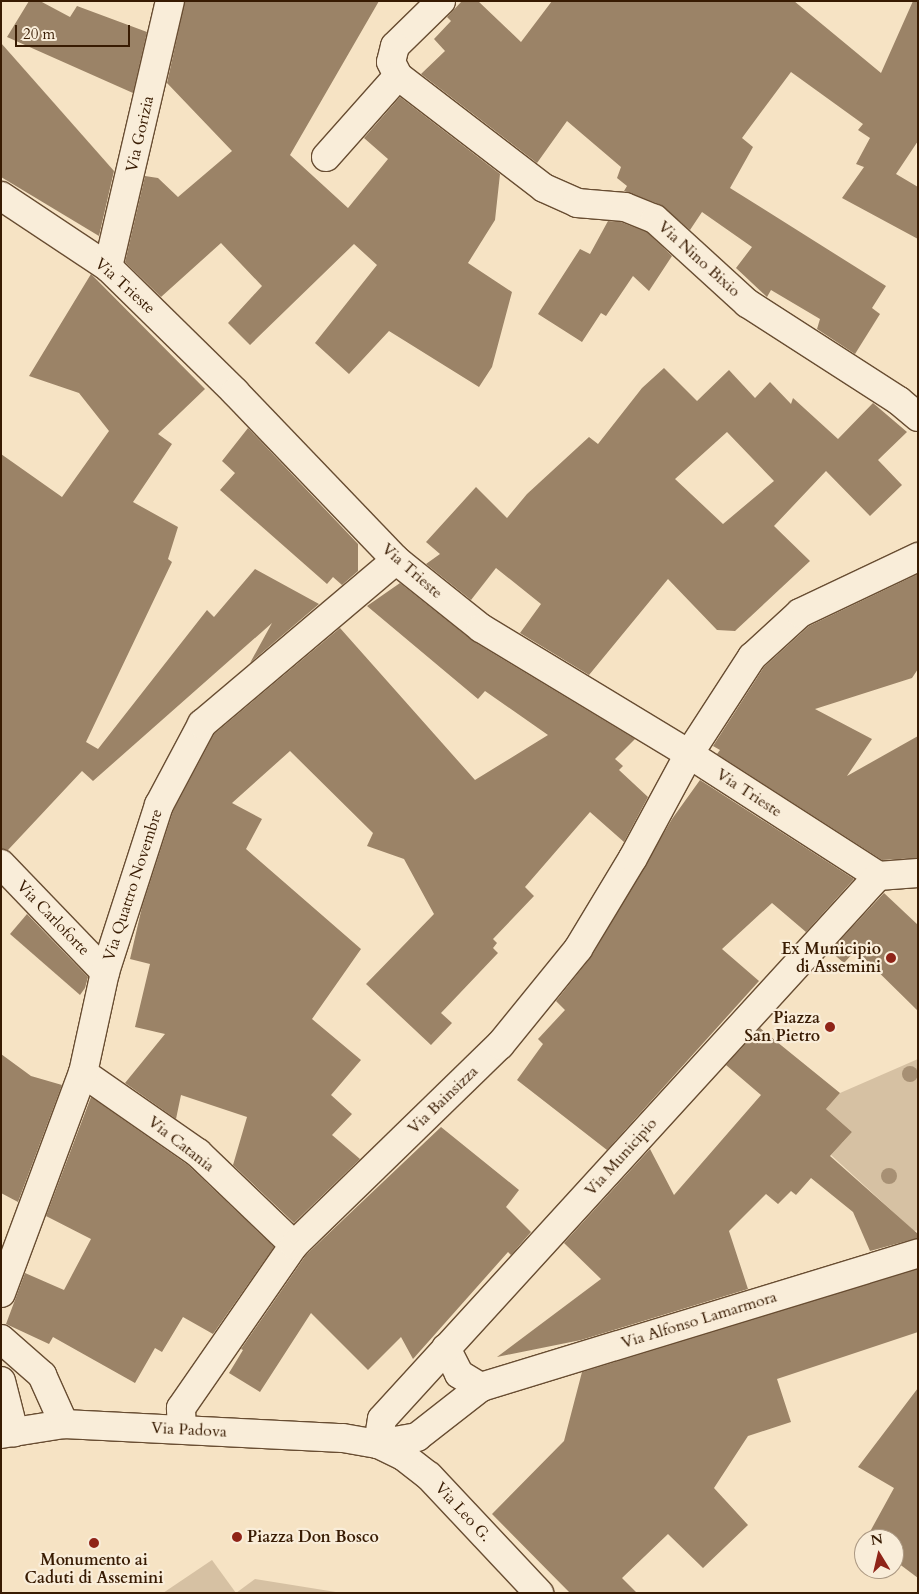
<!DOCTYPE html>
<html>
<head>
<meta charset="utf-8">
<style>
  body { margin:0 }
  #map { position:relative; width:919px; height:1594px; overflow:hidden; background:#f6e3c4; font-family:Cardo,serif }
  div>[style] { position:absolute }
  .green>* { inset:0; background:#d6c1a3 }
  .building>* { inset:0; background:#9b8367 }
  .roads { filter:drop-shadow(1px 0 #684d32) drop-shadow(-1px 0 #684d32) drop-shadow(0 1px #684d32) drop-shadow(0 -1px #684d32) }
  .minor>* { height:28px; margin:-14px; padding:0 14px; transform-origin:14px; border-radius:14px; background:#f9edd9 }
  .trees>* { width:16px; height:16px; margin:-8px; border-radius:50%; background:#a79074 }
  .dots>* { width:14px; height:14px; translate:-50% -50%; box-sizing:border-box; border:2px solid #f9edd9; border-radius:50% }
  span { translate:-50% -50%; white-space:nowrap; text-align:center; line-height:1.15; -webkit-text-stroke:4.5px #f9edd9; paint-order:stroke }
  .street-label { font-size:16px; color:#381b02 }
  .poi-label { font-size:16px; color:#381b02; font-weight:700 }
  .right { translate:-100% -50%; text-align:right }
  .left { translate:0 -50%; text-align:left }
  .frame { position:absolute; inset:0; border:2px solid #381b02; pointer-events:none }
  .north { position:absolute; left:854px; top:1529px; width:50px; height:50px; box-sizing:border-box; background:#f9edd9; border:1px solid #ac9983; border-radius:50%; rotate:351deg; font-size:14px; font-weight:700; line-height:20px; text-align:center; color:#381b02 }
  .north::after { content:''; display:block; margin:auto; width:18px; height:22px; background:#8f2418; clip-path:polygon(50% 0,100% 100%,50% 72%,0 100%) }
  .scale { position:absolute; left:15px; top:25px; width:115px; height:22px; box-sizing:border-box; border:2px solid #381b02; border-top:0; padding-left:6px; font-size:15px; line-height:18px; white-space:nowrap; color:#381b02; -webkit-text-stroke:4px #f9edd9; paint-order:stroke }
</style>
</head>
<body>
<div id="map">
  <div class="green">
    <i style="clip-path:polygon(918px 1059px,918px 1230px,914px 1231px,831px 1155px,852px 1132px,826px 1109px,840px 1093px)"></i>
    <i style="clip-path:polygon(212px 1560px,236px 1593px,163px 1593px)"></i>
    <i style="clip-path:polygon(255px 1579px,342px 1593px,236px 1593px)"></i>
  </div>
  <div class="building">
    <i style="clip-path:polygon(29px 1px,40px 1px,70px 17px,77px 6px,147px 32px,133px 93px,7px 37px)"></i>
    <i style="clip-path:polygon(185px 1px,379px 1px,290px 155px,348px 208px,388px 159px,364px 138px,400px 97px,500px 174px,495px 220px,468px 263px,512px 292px,492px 367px,479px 387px,389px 331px,349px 374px,315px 343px,377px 265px,354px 244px,250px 345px,228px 323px,262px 286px,221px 243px,161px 297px,125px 262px,145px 176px,158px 178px,178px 197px,232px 151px,167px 83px)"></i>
    <i style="clip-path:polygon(462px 1px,478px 1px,521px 42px,552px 1px,794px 1px,881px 73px,913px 1px,918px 1px,918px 141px,896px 174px,918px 187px,918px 239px,842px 198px,864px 167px,856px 164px,870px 138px,858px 130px,863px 124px,791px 72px,742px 138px,753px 147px,730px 188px,886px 286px,872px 308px,880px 314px,855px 354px,817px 329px,820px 319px,771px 290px,767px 297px,736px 268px,752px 247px,702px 212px,690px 230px,661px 205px,624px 191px,627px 186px,617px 178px,621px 167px,567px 121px,537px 163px,421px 74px,445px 51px,434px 39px,451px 21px,447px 17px)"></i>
    <i style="clip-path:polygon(1px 43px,114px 171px,99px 236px,1px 177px)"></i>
    <i style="clip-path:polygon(608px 221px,621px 222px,647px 232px,672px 256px,649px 291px,633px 276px,606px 316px,601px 313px,582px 342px,538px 314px,580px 249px,590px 254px)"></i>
    <i style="clip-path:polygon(91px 274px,205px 389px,158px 434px,172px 444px,133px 502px,178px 527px,168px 559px,172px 562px,86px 742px,98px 749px,207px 610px,214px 617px,255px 569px,319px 604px,250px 663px,272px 623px,93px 781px,82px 771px,8px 850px,1px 849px,1px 454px,62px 497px,109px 431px,79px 393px,29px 376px)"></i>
    <i style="clip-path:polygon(evenodd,664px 368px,697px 401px,729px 370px,755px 398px,770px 382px,791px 404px,793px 398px,838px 439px,873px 403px,907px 432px,878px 460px,902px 485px,870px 516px,826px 471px,774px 526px,810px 561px,735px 631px,717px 630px,668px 579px,589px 675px,520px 633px,541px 604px,496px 568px,471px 600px,426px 564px,440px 554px,426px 542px,476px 487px,507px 518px,527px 494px,589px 437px,598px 444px,642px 388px,664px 368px,727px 432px,774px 481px,723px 524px,675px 479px,727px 432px)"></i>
    <i style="clip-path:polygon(248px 428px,358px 544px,358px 571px,342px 585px,333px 577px,327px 584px,220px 490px,235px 473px,222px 461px)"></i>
    <i style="clip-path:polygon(918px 574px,918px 669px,912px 678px,815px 709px,872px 739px,847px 776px,918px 736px,918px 858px,882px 860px,717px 754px,720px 750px,713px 746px,764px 667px,809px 626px)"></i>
    <i style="clip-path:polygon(400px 583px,473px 641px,635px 739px,615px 759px,623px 766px,619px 770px,648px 797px,624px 842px,590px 812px,525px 887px,534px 896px,493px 939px,497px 943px,493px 948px,498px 953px,441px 1013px,452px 1023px,431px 1045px,366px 984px,434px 914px,404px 859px,367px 846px,373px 833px,290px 751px,232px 803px,262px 819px,246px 849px,361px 949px,312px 1019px,361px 1060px,331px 1095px,352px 1114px,332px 1135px,360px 1159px,294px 1223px,233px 1165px,247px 1117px,181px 1095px,176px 1119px,125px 1083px,165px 1034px,135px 1027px,150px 964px,130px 959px,142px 907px,173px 811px,214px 734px,340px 628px,475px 780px,548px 735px,485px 691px,478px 699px,367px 606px)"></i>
    <i style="clip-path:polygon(700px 780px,854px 879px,806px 932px,772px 903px,722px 949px,759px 981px,607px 1150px,517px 1080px,543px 1044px,538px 1039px,565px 1010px,556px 1001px,591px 957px,672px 819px)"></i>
    <i style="clip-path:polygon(884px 893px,918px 925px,918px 1011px,856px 950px,844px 963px,830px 951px)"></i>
    <i style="clip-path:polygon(27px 914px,88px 977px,85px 988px,80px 995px,10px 934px)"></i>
    <i style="clip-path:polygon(760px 1028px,840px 1093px,826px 1109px,852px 1132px,830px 1156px,918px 1234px,918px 1238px,870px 1251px,853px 1212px,811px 1178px,796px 1195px,791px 1191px,778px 1204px,766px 1194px,729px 1231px,748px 1289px,581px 1340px,497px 1357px,601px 1279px,564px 1243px,650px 1149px,674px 1195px,761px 1095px,726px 1065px)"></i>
    <i style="clip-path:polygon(1px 1054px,31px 1076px,62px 1085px,18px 1202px,1px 1193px)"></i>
    <i style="clip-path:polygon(91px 1097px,188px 1165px,274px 1247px,213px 1334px,183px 1317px,162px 1352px,155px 1348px,135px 1383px,53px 1337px,49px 1344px,6px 1324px,25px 1273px,64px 1290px,91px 1239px,46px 1216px)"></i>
    <i style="clip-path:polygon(441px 1127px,519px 1190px,506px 1207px,531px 1232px,511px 1255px,508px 1252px,413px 1359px,401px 1337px,368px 1370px,311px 1313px,260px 1392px,229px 1373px,243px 1350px,241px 1349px,306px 1255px)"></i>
    <i style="clip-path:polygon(918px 1269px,918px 1332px,777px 1379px,791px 1422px,748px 1436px,714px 1488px,748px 1525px,703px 1568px,668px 1534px,622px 1578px,637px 1593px,570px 1593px,492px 1514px,564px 1441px,582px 1372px)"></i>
    <i style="clip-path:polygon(918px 1388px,918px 1578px,894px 1560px,894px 1539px,866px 1539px,894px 1488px,858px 1467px)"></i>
  </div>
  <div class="roads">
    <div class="minor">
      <i style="left:441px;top:1px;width:64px;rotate:135.6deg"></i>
      <i style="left:395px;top:46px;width:16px;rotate:104deg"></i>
      <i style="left:391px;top:62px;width:16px;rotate:63deg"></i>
      <i style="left:398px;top:76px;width:184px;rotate:37.5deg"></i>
      <i style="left:544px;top:188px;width:36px;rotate:24deg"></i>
      <i style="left:577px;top:203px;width:48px;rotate:4.8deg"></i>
      <i style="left:625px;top:207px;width:32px;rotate:22deg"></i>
      <i style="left:655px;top:219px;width:125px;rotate:42.4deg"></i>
      <i style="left:747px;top:303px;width:181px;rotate:32.8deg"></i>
      <i style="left:899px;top:401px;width:25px;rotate:40deg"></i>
      <i style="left:326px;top:157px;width:108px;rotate:-48.4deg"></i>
      <i style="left:1px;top:196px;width:128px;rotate:33.6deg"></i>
      <i style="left:108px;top:267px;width:178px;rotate:44.5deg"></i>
      <i style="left:235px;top:392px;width:233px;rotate:46.2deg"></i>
      <i style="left:396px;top:560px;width:109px;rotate:38.7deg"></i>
      <i style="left:481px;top:628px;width:243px;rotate:31.2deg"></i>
      <i style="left:689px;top:754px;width:225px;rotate:32.8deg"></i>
      <i style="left:108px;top:267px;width:273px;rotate:-76.9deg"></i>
      <i style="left:1px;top:864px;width:150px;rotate:46.1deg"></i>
      <i style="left:878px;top:876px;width:40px;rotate:-4.3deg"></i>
      <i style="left:83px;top:1073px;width:140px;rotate:34.8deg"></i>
      <i style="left:198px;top:1153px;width:133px;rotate:43.8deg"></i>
      <i style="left:1px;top:1293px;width:235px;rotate:-69.6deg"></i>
      <i style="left:83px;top:1073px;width:103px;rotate:-77.7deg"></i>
      <i style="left:105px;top:972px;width:176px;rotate:-72.1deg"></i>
      <i style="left:159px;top:805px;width:92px;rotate:-62deg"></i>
      <i style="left:202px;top:724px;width:254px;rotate:-40.2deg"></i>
      <i style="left:1px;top:1339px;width:55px;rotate:41.3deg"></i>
      <i style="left:42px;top:1375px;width:54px;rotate:65.8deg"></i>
      <i style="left:446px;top:1348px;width:29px;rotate:63deg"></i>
      <i style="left:459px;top:1374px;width:26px;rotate:31deg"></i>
      <i style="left:1px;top:1381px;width:53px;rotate:75.7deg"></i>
      <i style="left:182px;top:1429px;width:21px;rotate:-93deg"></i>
      <i style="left:181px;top:1408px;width:198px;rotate:-55.3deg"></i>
      <i style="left:294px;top:1245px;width:287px;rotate:-44.2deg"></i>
      <i style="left:500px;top:1045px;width:124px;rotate:-50.9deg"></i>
      <i style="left:578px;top:949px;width:106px;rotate:-58.9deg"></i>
      <i style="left:633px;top:858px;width:118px;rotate:-61.7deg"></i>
      <i style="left:689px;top:754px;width:116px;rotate:-57deg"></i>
      <i style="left:752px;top:657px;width:65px;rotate:-42.5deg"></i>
      <i style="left:800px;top:613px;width:131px;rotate:-25.4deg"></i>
      <i style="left:1px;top:1434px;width:64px;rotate:-9deg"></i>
      <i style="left:64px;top:1424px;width:279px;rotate:2.9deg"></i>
      <i style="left:343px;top:1438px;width:36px;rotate:10deg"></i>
      <i style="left:378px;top:1444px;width:28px;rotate:26deg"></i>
      <i style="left:403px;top:1456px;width:33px;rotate:38deg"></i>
      <i style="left:429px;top:1476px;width:161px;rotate:46.8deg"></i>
      <i style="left:378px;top:1444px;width:25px;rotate:-81deg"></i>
      <i style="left:382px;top:1419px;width:735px;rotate:-47.59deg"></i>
      <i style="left:378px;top:1444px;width:40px;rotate:-10deg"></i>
      <i style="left:417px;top:1437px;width:81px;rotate:-38deg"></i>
      <i style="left:481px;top:1387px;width:457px;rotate:-17deg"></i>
    </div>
  </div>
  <div class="trees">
    <i style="left:910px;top:1074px"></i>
    <i style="left:889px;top:1176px"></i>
  </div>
  <div class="dots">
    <i style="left:891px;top:958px;background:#8f2418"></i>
    <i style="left:830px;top:1027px;background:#8f2418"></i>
    <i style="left:237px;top:1537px;background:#8f2418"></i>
    <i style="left:94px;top:1543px;background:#8f2418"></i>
  </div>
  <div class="street-label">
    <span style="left:140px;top:134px;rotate:-77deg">Via Gorizia</span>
    <span style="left:699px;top:259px;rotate:42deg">Via Nino Bixio</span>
    <span style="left:125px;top:286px;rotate:42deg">Via Trieste</span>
    <span style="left:412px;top:571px;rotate:41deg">Via Trieste</span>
    <span style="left:749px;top:793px;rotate:33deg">Via Trieste</span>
    <span style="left:133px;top:885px;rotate:-72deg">Via Quattro Novembre</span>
    <span style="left:53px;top:918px;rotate:46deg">Via Carloforte</span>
    <span style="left:443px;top:1100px;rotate:-44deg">Via Bainsizza</span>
    <span style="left:181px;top:1144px;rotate:38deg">Via Catania</span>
    <span style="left:621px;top:1157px;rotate:-48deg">Via Municipio</span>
    <span style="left:699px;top:1320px;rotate:-17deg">Via Alfonso Lamarmora</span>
    <span style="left:189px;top:1430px;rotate:3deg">Via Padova</span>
    <span style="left:463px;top:1512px;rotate:47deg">Via Leo G.</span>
  </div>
  <div class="poi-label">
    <span class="right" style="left:881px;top:958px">Ex Municipio<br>di Assemini</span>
    <span class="right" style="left:820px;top:1027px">Piazza<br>San Pietro</span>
    <span class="left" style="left:247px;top:1537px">Piazza Don Bosco</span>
    <span style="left:94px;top:1569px">Monumento ai<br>Caduti di Assemini</span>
  </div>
  <div class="frame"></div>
  <div class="north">N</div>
  <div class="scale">20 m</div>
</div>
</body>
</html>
